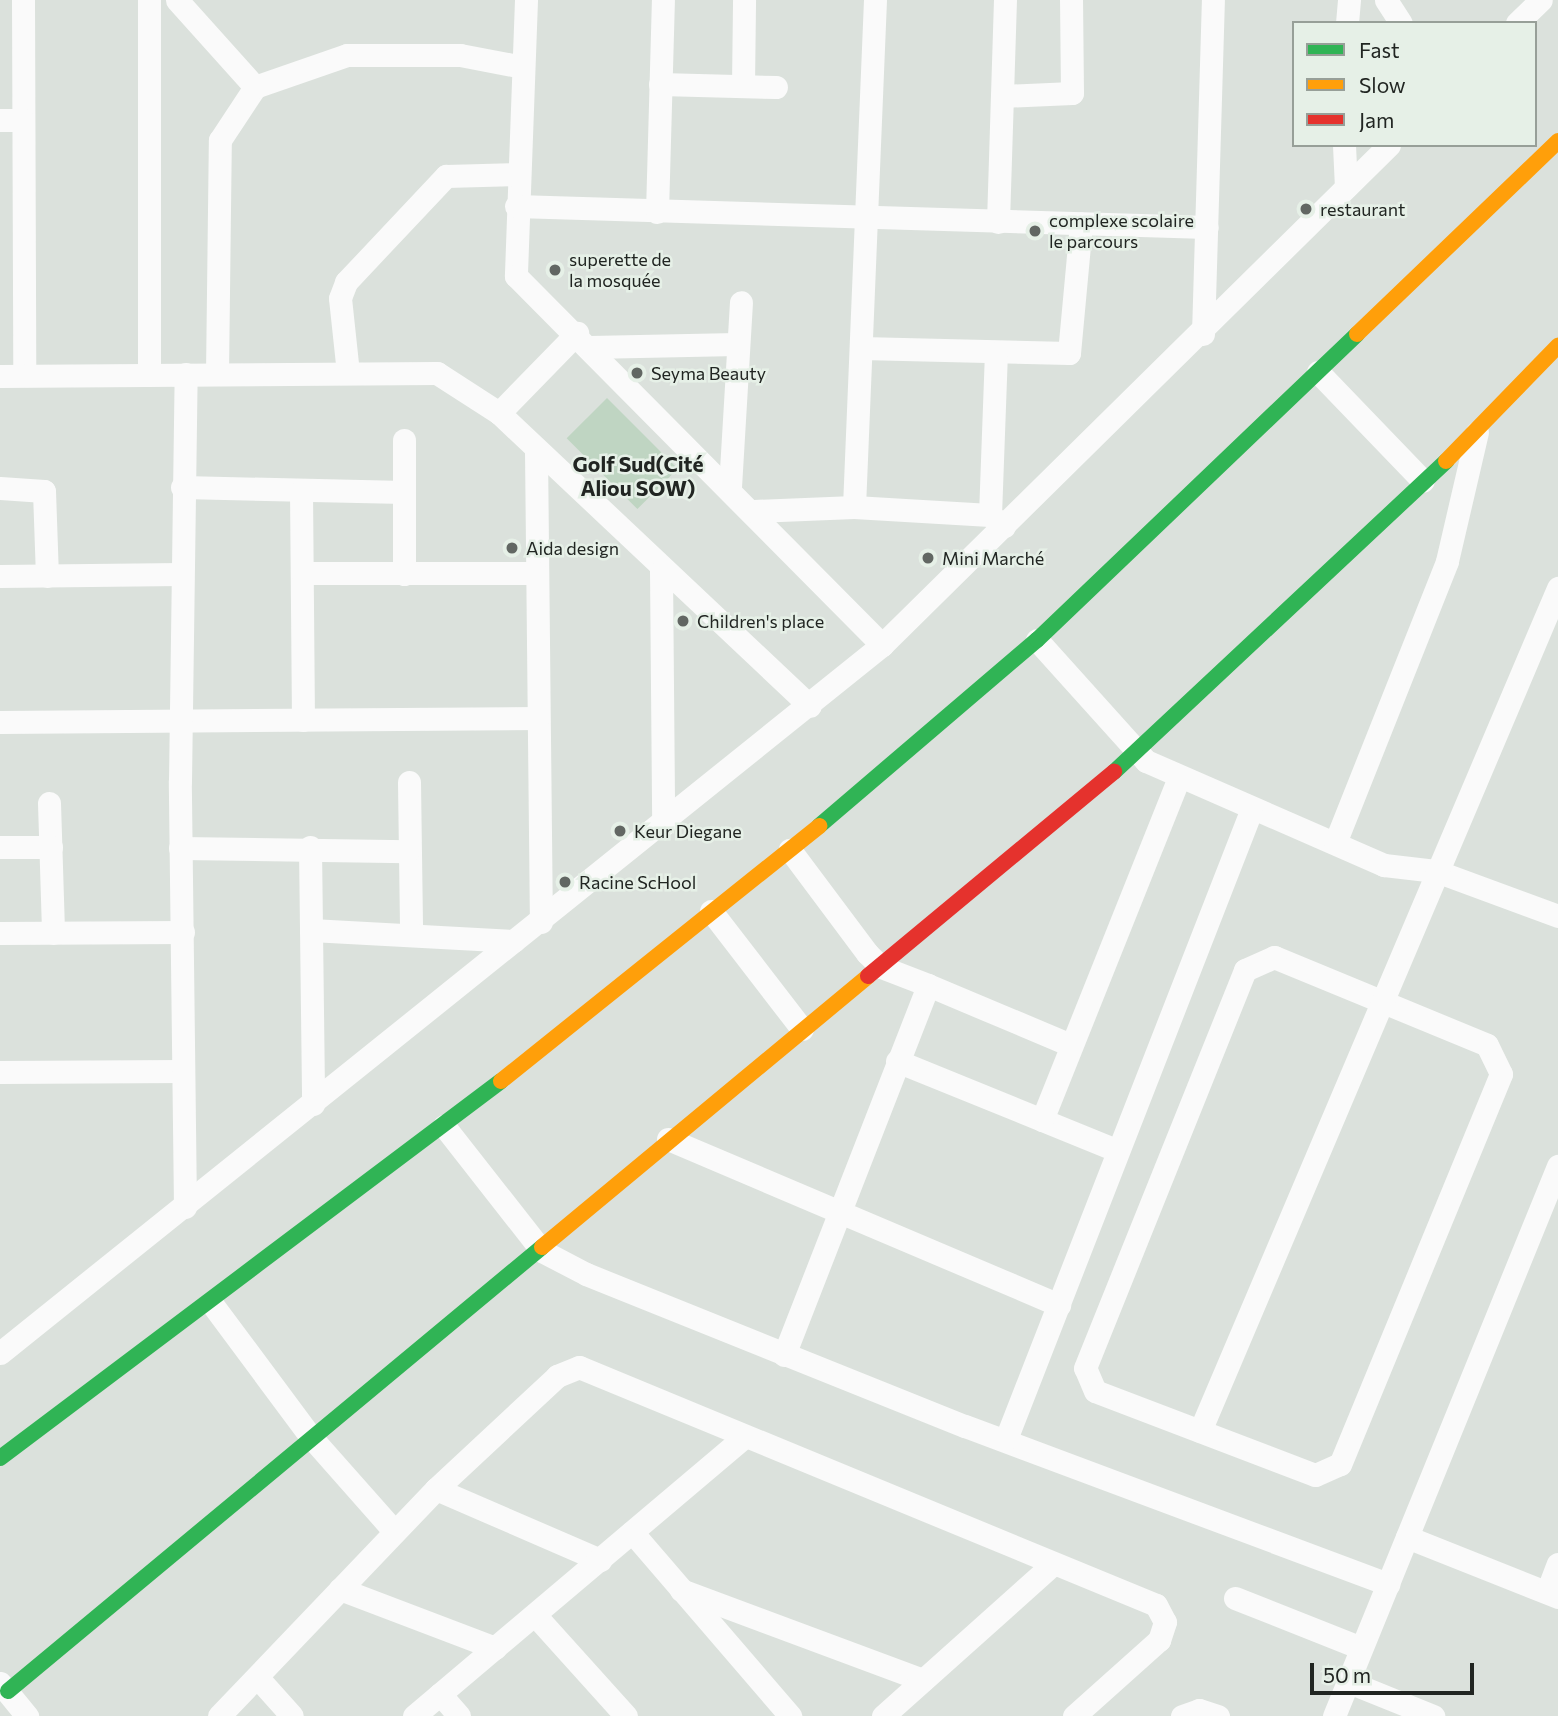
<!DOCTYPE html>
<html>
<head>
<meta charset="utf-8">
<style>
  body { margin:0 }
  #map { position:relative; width:1558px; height:1716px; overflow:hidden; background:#dbe1dc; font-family:Commissioner,sans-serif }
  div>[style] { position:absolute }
  .green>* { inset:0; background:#bfd5c2; transform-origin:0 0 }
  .street>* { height:23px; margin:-11.5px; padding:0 11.5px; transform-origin:11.5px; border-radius:11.5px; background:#fafafa }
  .fast>* { height:16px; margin:-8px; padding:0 8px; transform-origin:8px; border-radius:8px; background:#30b455 }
  .slow>* { height:16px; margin:-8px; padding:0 8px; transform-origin:8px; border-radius:8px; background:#ff9f0a }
  .jam>* { height:16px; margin:-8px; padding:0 8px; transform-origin:8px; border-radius:8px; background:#e5322d }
  .dots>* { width:19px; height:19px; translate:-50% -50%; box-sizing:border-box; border:4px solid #e6f0e7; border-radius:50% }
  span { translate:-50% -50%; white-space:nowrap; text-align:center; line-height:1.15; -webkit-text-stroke:5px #e6f0e7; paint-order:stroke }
  .poi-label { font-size:18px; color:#212522 }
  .left { translate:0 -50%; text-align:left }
  .quarter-label { font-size:21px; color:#212522; font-weight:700 }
  .legend { position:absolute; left:1292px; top:21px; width:245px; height:126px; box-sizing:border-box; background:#e6f0e7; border:2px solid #979f98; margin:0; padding:9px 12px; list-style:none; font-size:21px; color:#212522 }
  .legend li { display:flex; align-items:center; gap:14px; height:35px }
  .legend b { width:35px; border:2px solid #979f98 }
  .scale { position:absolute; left:1310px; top:1663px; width:164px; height:32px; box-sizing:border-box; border:4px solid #212522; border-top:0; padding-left:9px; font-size:21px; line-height:24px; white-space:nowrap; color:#212522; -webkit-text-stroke:5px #e6f0e7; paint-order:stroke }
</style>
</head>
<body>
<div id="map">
  <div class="green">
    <i style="left:607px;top:398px;width:100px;height:57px;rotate:45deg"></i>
  </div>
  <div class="street">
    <i style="left:23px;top:0;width:375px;rotate:89.8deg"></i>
    <i style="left:149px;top:0;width:374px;rotate:90deg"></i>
    <i style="left:177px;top:0;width:117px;rotate:48.1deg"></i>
    <i style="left:526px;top:0;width:276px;rotate:92.1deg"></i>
    <i style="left:516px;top:276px;width:520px;rotate:45.23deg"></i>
    <i style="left:1386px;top:0;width:27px;rotate:57deg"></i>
    <i style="left:1347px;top:23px;width:23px;rotate:-85deg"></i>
    <i style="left:1517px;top:23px;width:33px;rotate:-44deg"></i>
    <i style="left:660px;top:84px;width:116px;rotate:1.5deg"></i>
    <i style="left:743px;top:86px;width:86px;rotate:-89.3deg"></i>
    <i style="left:1002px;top:96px;width:70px;rotate:-2.5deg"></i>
    <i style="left:1072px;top:93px;width:93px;rotate:-90.6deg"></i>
    <i style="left:0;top:120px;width:23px"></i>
    <i style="left:1344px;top:145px;width:42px;rotate:87.3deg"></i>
    <i style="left:516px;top:206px;width:691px;rotate:1.74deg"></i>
    <i style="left:657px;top:212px;width:212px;rotate:-88.4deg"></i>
    <i style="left:998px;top:222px;width:222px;rotate:-88.2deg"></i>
    <i style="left:1203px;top:334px;width:334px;rotate:-88.3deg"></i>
    <i style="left:590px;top:347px;width:147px;rotate:-1.2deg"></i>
    <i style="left:861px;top:348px;width:208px;rotate:1.4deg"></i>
    <i style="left:1069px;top:353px;width:130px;rotate:-84.7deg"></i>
    <i style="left:1318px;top:372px;width:151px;rotate:46.1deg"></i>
    <i style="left:348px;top:373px;width:75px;rotate:-96.1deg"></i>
    <i style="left:340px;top:298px;width:17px;rotate:-69deg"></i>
    <i style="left:346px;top:282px;width:146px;rotate:-46.7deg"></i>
    <i style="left:446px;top:176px;width:71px;rotate:-1.6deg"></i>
    <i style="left:217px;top:374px;width:234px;rotate:-89.3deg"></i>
    <i style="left:220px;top:140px;width:64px;rotate:-56.6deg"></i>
    <i style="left:255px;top:87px;width:97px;rotate:-19.2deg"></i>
    <i style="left:347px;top:55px;width:113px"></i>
    <i style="left:460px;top:55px;width:64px;rotate:10.8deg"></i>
    <i style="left:0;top:376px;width:437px;rotate:-0.4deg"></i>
    <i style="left:437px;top:373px;width:74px;rotate:32.8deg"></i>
    <i style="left:499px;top:413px;width:427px;rotate:43.3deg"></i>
    <i style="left:499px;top:413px;width:112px;rotate:-45.7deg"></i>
    <i style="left:536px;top:451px;width:471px;rotate:89.4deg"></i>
    <i style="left:182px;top:487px;width:222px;rotate:1.3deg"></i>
    <i style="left:730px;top:487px;width:185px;rotate:-86.6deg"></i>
    <i style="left:0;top:488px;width:44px;rotate:3.9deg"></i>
    <i style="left:44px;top:491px;width:85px;rotate:88deg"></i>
    <i style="left:301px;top:491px;width:229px;rotate:89.5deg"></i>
    <i style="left:854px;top:507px;width:507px;rotate:-87.63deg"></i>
    <i style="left:754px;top:511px;width:100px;rotate:-2.3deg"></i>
    <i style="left:854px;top:507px;width:136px;rotate:3.4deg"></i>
    <i style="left:990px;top:515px;width:18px;rotate:38deg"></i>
    <i style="left:990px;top:515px;width:162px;rotate:-87.9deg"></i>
    <i style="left:661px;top:571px;width:254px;rotate:89.5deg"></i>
    <i style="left:302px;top:573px;width:234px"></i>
    <i style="left:404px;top:574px;width:134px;rotate:-90deg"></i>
    <i style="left:0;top:576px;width:181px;rotate:-0.6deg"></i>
    <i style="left:1037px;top:640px;width:163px;rotate:48deg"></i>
    <i style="left:1146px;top:761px;width:260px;rotate:23.6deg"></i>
    <i style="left:1384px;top:865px;width:52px;rotate:6.6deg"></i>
    <i style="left:1436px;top:871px;width:130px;rotate:20.2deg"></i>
    <i style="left:0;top:722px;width:538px;rotate:-0.43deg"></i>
    <i style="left:409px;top:782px;width:152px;rotate:89.2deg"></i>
    <i style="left:49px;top:803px;width:130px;rotate:88.2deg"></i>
    <i style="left:1335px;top:843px;width:303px;rotate:-68.3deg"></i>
    <i style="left:1447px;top:561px;width:132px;rotate:-76.9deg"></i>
    <i style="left:0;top:847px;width:51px"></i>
    <i style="left:310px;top:847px;width:257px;rotate:89.3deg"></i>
    <i style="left:180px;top:848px;width:228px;rotate:0.8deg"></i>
    <i style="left:711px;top:911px;width:149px;rotate:52.4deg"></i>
    <i style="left:311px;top:930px;width:203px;rotate:3.1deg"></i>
    <i style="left:0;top:933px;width:183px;rotate:-0.3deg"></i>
    <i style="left:1274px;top:957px;width:230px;rotate:22.4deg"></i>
    <i style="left:1487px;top:1045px;width:32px;rotate:64deg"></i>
    <i style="left:1501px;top:1074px;width:422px;rotate:112.4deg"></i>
    <i style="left:1340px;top:1464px;width:27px;rotate:156deg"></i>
    <i style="left:1315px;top:1475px;width:235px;rotate:-159.1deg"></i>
    <i style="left:1095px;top:1391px;width:25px;rotate:-113deg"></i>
    <i style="left:1085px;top:1368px;width:429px;rotate:-68.1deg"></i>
    <i style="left:1245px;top:970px;width:32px;rotate:-24deg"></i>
    <i style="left:928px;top:985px;width:155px;rotate:22.8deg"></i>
    <i style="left:897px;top:1061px;width:236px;rotate:22.1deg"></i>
    <i style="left:0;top:1072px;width:183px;rotate:-0.3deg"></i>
    <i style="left:1042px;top:1120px;width:369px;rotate:-68.2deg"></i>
    <i style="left:444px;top:1126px;width:159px;rotate:51.9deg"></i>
    <i style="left:542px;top:1251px;width:50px;rotate:27.6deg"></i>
    <i style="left:586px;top:1274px;width:408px;rotate:21.9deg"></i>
    <i style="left:965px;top:1426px;width:452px;rotate:20.5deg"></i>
    <i style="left:668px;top:1139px;width:425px;rotate:23deg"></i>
    <i style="left:185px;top:1207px;width:426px;rotate:-90.7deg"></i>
    <i style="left:180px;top:781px;width:407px;rotate:-89.2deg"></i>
    <i style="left:212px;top:1304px;width:164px;rotate:53.4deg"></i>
    <i style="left:310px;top:1436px;width:127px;rotate:48.5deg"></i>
    <i style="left:0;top:1353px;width:1131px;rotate:-38.75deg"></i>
    <i style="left:882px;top:645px;width:712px;rotate:-44.6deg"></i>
    <i style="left:784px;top:1355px;width:397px;rotate:-68.7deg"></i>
    <i style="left:928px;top:985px;width:50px;rotate:-159deg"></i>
    <i style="left:881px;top:967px;width:20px;rotate:-135deg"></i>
    <i style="left:867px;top:953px;width:129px;rotate:-126.8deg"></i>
    <i style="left:1200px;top:1431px;width:916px;rotate:-66.99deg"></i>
    <i style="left:1006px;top:1439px;width:674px;rotate:-68.69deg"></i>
    <i style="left:436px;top:1489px;width:179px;rotate:23.4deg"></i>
    <i style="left:632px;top:1532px;width:243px;rotate:49.3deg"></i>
    <i style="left:1407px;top:1537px;width:162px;rotate:21.7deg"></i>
    <i style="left:340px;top:1589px;width:166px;rotate:20.8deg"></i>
    <i style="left:681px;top:1590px;width:258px;rotate:20.4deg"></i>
    <i style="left:1547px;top:1592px;width:30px;rotate:-69deg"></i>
    <i style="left:1235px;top:1598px;width:133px;rotate:21.6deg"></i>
    <i style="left:535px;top:1615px;width:136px;rotate:48deg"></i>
    <i style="left:257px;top:1677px;width:52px;rotate:48.1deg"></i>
    <i style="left:1349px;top:1682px;width:91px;rotate:22deg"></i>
    <i style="left:0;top:1683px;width:43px;rotate:50.7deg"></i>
    <i style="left:440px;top:1694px;width:29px;rotate:49deg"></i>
    <i style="left:219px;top:1716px;width:314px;rotate:-46.3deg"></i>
    <i style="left:436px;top:1489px;width:166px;rotate:-43deg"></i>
    <i style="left:557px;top:1376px;width:24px;rotate:-22deg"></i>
    <i style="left:579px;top:1367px;width:624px;rotate:22.42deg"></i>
    <i style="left:1156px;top:1605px;width:19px;rotate:62deg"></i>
    <i style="left:1165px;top:1622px;width:19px;rotate:108deg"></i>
    <i style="left:1159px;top:1640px;width:114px;rotate:138.2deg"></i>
    <i style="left:414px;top:1716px;width:431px;rotate:-40.2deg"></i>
    <i style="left:883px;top:1716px;width:228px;rotate:-41.8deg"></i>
    <i style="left:1182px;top:1716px;width:18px;rotate:-19deg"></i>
    <i style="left:1199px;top:1710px;width:20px;rotate:18deg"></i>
    <i style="left:1334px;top:1716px;width:594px;rotate:-67.84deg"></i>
  </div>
  <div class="fast">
    <i style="left:1114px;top:772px;width:455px;rotate:-43.1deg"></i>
    <i style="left:819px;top:826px;width:287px;rotate:-40.5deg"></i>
    <i style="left:1037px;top:640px;width:443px;rotate:-43.7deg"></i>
    <i style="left:0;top:1458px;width:627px;rotate:-36.96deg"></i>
    <i style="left:8px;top:1691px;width:694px;rotate:-39.74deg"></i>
  </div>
  <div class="slow">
    <i style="left:1357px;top:334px;width:279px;rotate:-43.8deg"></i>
    <i style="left:1446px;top:461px;width:161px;rotate:-45.8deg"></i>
    <i style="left:501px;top:1081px;width:408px;rotate:-38.7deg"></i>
    <i style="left:542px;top:1247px;width:424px;rotate:-39.7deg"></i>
  </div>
  <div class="jam">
    <i style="left:868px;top:976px;width:320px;rotate:-39.7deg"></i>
  </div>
  <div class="dots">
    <i style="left:1306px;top:209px;background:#626763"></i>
    <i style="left:1035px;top:231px;background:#626763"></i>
    <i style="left:555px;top:270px;background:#626763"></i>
    <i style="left:637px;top:373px;background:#626763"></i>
    <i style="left:512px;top:548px;background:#626763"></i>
    <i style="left:928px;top:558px;background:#626763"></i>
    <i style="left:683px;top:621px;background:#626763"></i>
    <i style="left:620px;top:831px;background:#626763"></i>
    <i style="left:565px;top:882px;background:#626763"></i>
  </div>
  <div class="poi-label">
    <span class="left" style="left:1320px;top:209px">restaurant</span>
    <span class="left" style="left:1049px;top:231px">complexe scolaire<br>le parcours</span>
    <span class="left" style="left:569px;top:270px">superette de<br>la mosquée</span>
    <span class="left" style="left:651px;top:373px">Seyma Beauty</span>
    <span class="left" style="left:526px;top:548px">Aida design</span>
    <span class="left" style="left:942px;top:558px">Mini Marché</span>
    <span class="left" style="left:697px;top:621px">Children's place</span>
    <span class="left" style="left:634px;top:831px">Keur Diegane</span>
    <span class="left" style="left:579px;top:882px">Racine ScHool</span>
  </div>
  <div class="quarter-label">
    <span style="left:638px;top:476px">Golf Sud(Cité<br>Aliou SOW)</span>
  </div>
  <ul class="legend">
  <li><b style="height:9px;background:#30b455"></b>Fast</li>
  <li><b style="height:9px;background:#ff9f0a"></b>Slow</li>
  <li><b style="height:9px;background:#e5322d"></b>Jam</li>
  </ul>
  <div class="scale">50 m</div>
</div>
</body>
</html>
